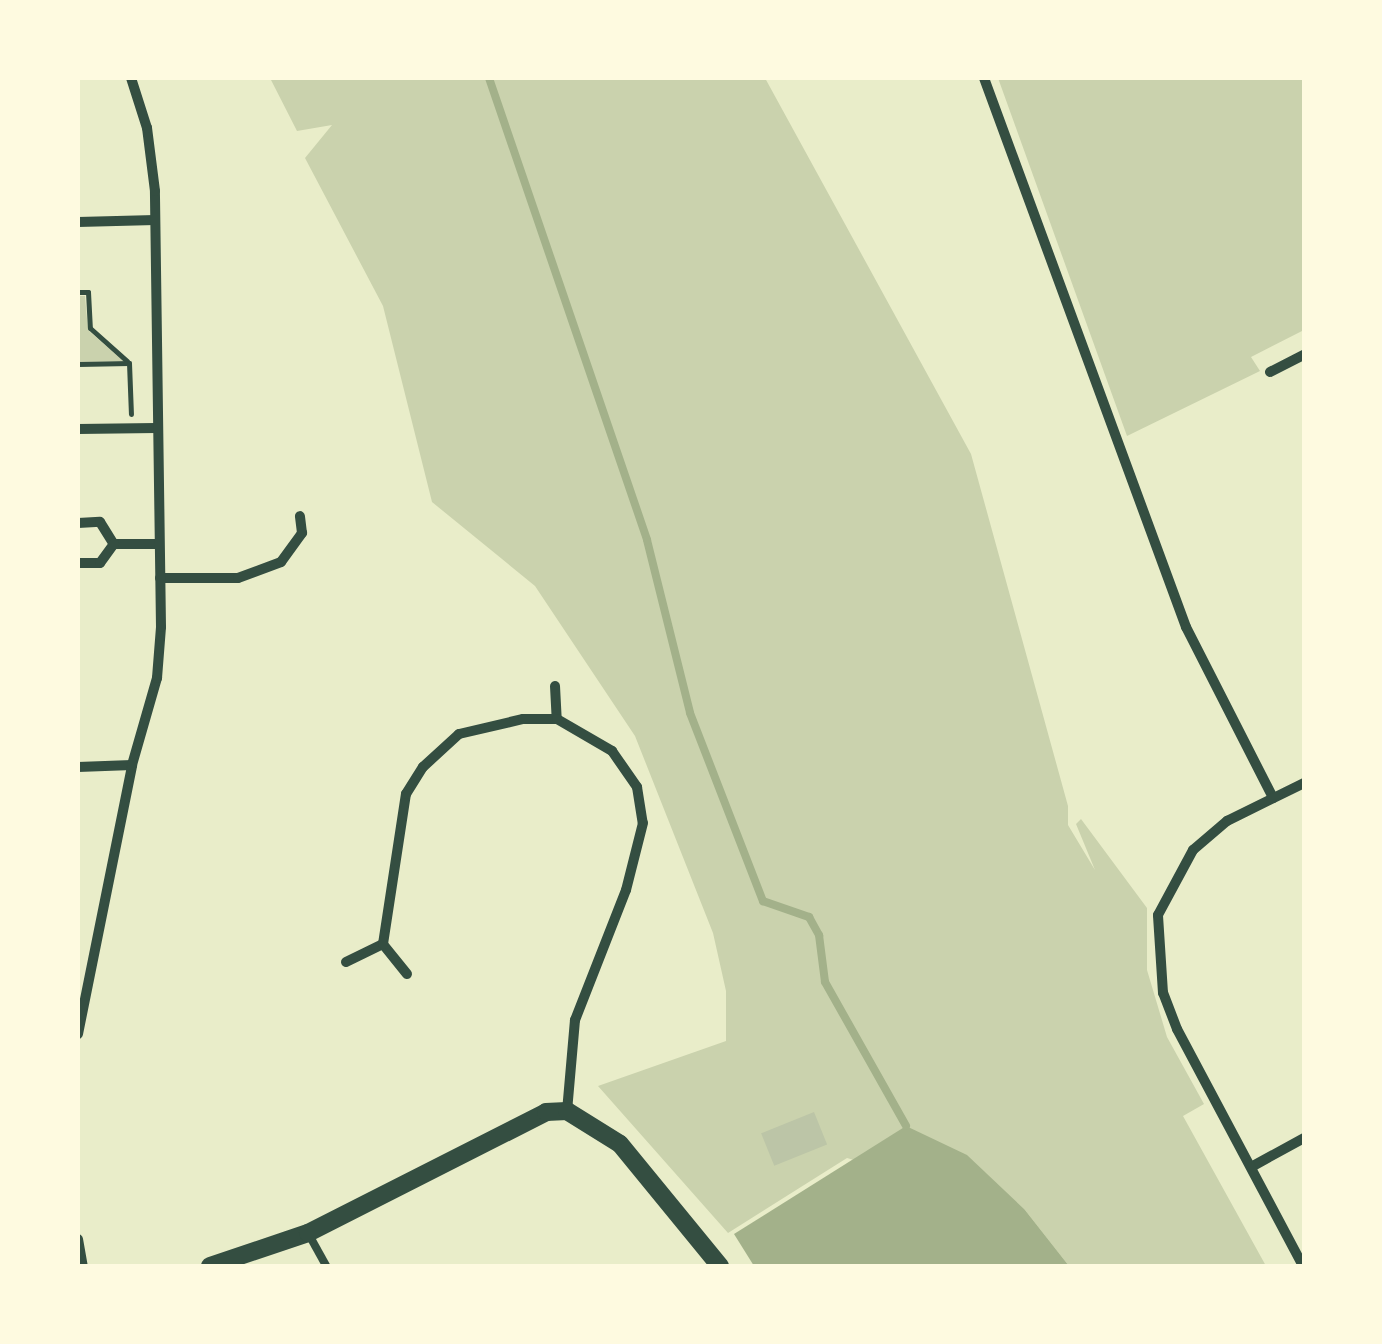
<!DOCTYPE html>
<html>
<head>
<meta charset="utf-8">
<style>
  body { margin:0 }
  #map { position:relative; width:1382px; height:1344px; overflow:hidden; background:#e9edc9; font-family:"Golos Text",sans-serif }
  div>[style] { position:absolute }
  .green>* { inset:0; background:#cad2ad }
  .water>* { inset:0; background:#a3b18a }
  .stream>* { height:8px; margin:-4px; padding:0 4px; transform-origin:4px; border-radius:4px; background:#a3b18a }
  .building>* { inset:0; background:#bcc5a7; transform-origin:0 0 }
  .path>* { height:5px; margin:-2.5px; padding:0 2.5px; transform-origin:2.5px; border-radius:2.5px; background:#344e41 }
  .service>* { height:8px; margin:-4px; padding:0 4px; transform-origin:4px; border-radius:4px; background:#344e41 }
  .minor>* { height:10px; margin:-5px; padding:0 5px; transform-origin:5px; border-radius:5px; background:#344e41 }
  .tertiary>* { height:18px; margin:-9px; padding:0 9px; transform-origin:9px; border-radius:9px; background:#344e41 }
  span { translate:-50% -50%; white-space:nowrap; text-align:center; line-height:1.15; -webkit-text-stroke:10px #fefae0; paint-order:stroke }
  .frame { position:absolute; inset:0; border:80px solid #fefae0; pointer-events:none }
</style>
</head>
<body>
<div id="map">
  <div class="green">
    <i style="clip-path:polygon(270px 78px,765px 78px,971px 454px,1068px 806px,1068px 825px,1095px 870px,1076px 824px,1081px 819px,1147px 908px,1147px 970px,1167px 1037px,1204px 1104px,1183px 1116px,1266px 1266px,1069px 1266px,1025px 1210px,847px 1158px,728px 1233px,598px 1086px,726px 1041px,726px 991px,713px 933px,635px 736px,535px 586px,432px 502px,383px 306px,305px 158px,332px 125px,297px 131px)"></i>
    <i style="clip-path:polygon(998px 78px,1304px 78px,1304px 330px,1251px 357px,1260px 371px,1127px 436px)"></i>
    <i style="clip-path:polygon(78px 296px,85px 296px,88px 330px,123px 361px,78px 362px)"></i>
  </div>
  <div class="water">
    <i style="clip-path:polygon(906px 1126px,967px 1155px,1025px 1210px,1069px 1266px,754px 1266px,734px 1234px)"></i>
  </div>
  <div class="stream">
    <i style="left:489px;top:78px;width:488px;rotate:71.1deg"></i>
    <i style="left:647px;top:540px;width:178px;rotate:76deg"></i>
    <i style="left:690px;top:713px;width:202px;rotate:68.8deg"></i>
    <i style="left:763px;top:901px;width:49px;rotate:19.2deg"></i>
    <i style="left:809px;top:917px;width:21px;rotate:61deg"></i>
    <i style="left:819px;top:935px;width:47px;rotate:82.7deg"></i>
    <i style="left:825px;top:982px;width:165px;rotate:60.6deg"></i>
  </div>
  <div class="building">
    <i style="left:814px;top:1112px;width:35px;height:57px;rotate:68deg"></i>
  </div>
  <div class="path">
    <i style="left:78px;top:292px;width:10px"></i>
    <i style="left:88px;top:292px;width:36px;rotate:87deg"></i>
    <i style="left:90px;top:328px;width:50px;rotate:41.7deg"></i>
    <i style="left:78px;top:364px;width:51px;rotate:-1.1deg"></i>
    <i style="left:129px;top:363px;width:51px;rotate:87.8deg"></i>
  </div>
  <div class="service">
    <i style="left:308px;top:1233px;width:38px;rotate:61deg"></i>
  </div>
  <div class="minor">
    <i style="left:984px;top:78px;width:585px;rotate:69.8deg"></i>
    <i style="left:1186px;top:627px;width:192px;rotate:63deg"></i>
    <i style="left:78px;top:222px;width:77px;rotate:-1.5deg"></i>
    <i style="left:1270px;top:372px;width:38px;rotate:-27deg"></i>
    <i style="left:78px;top:429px;width:78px;rotate:-0.7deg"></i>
    <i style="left:78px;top:523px;width:22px;rotate:-3deg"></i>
    <i style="left:100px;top:522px;width:26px;rotate:58deg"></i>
    <i style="left:114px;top:544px;width:45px"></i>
    <i style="left:78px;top:563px;width:22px"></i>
    <i style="left:100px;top:563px;width:24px;rotate:-54deg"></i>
    <i style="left:160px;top:578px;width:78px"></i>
    <i style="left:238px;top:578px;width:46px;rotate:-20.4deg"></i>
    <i style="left:281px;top:562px;width:36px;rotate:-54deg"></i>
    <i style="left:302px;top:533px;width:17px;rotate:-97deg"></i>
    <i style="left:555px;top:686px;width:33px;rotate:87deg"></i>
    <i style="left:78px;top:767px;width:54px;rotate:-2.1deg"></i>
    <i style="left:346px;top:962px;width:41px;rotate:-25.9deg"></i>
    <i style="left:407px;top:974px;width:38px;rotate:-129deg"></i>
    <i style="left:383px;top:944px;width:152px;rotate:-81.3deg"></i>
    <i style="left:406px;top:794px;width:32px;rotate:-58deg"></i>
    <i style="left:423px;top:767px;width:49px;rotate:-42.5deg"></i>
    <i style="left:459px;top:734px;width:66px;rotate:-13.2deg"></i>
    <i style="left:523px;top:719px;width:34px"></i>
    <i style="left:557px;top:719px;width:64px;rotate:30.2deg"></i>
    <i style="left:612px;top:751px;width:44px;rotate:55.2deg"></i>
    <i style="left:637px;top:787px;width:36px;rotate:81deg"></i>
    <i style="left:643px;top:823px;width:69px;rotate:104.2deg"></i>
    <i style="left:626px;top:890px;width:140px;rotate:111.4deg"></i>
    <i style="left:575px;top:1020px;width:91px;rotate:95deg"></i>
    <i style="left:78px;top:1034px;width:274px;rotate:-78.6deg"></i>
    <i style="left:132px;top:765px;width:91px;rotate:-74deg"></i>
    <i style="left:157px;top:678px;width:51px;rotate:-85.5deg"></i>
    <i style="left:161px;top:627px;width:436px;rotate:-90.8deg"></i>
    <i style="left:155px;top:191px;width:64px;rotate:-97.2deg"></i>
    <i style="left:147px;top:128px;width:52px;rotate:-107.7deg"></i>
    <i style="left:1253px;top:1166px;width:58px;rotate:-28.8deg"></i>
    <i style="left:78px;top:1239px;width:27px;rotate:80deg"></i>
    <i style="left:1303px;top:1266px;width:268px;rotate:-118deg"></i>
    <i style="left:1177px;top:1029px;width:39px;rotate:-111deg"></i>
    <i style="left:1163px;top:993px;width:78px;rotate:-93.7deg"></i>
    <i style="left:1158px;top:915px;width:74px;rotate:-61.7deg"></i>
    <i style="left:1193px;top:850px;width:45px;rotate:-40.5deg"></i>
    <i style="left:1227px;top:821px;width:86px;rotate:-26.3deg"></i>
  </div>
  <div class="tertiary">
    <i style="left:210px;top:1266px;width:103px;rotate:-18.6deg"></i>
    <i style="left:308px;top:1233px;width:267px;rotate:-26.9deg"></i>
    <i style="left:546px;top:1112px;width:21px;rotate:-3deg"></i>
    <i style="left:567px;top:1111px;width:62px;rotate:31.9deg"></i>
    <i style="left:620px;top:1144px;width:158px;rotate:50.7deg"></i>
  </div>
  <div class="frame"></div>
</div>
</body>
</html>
